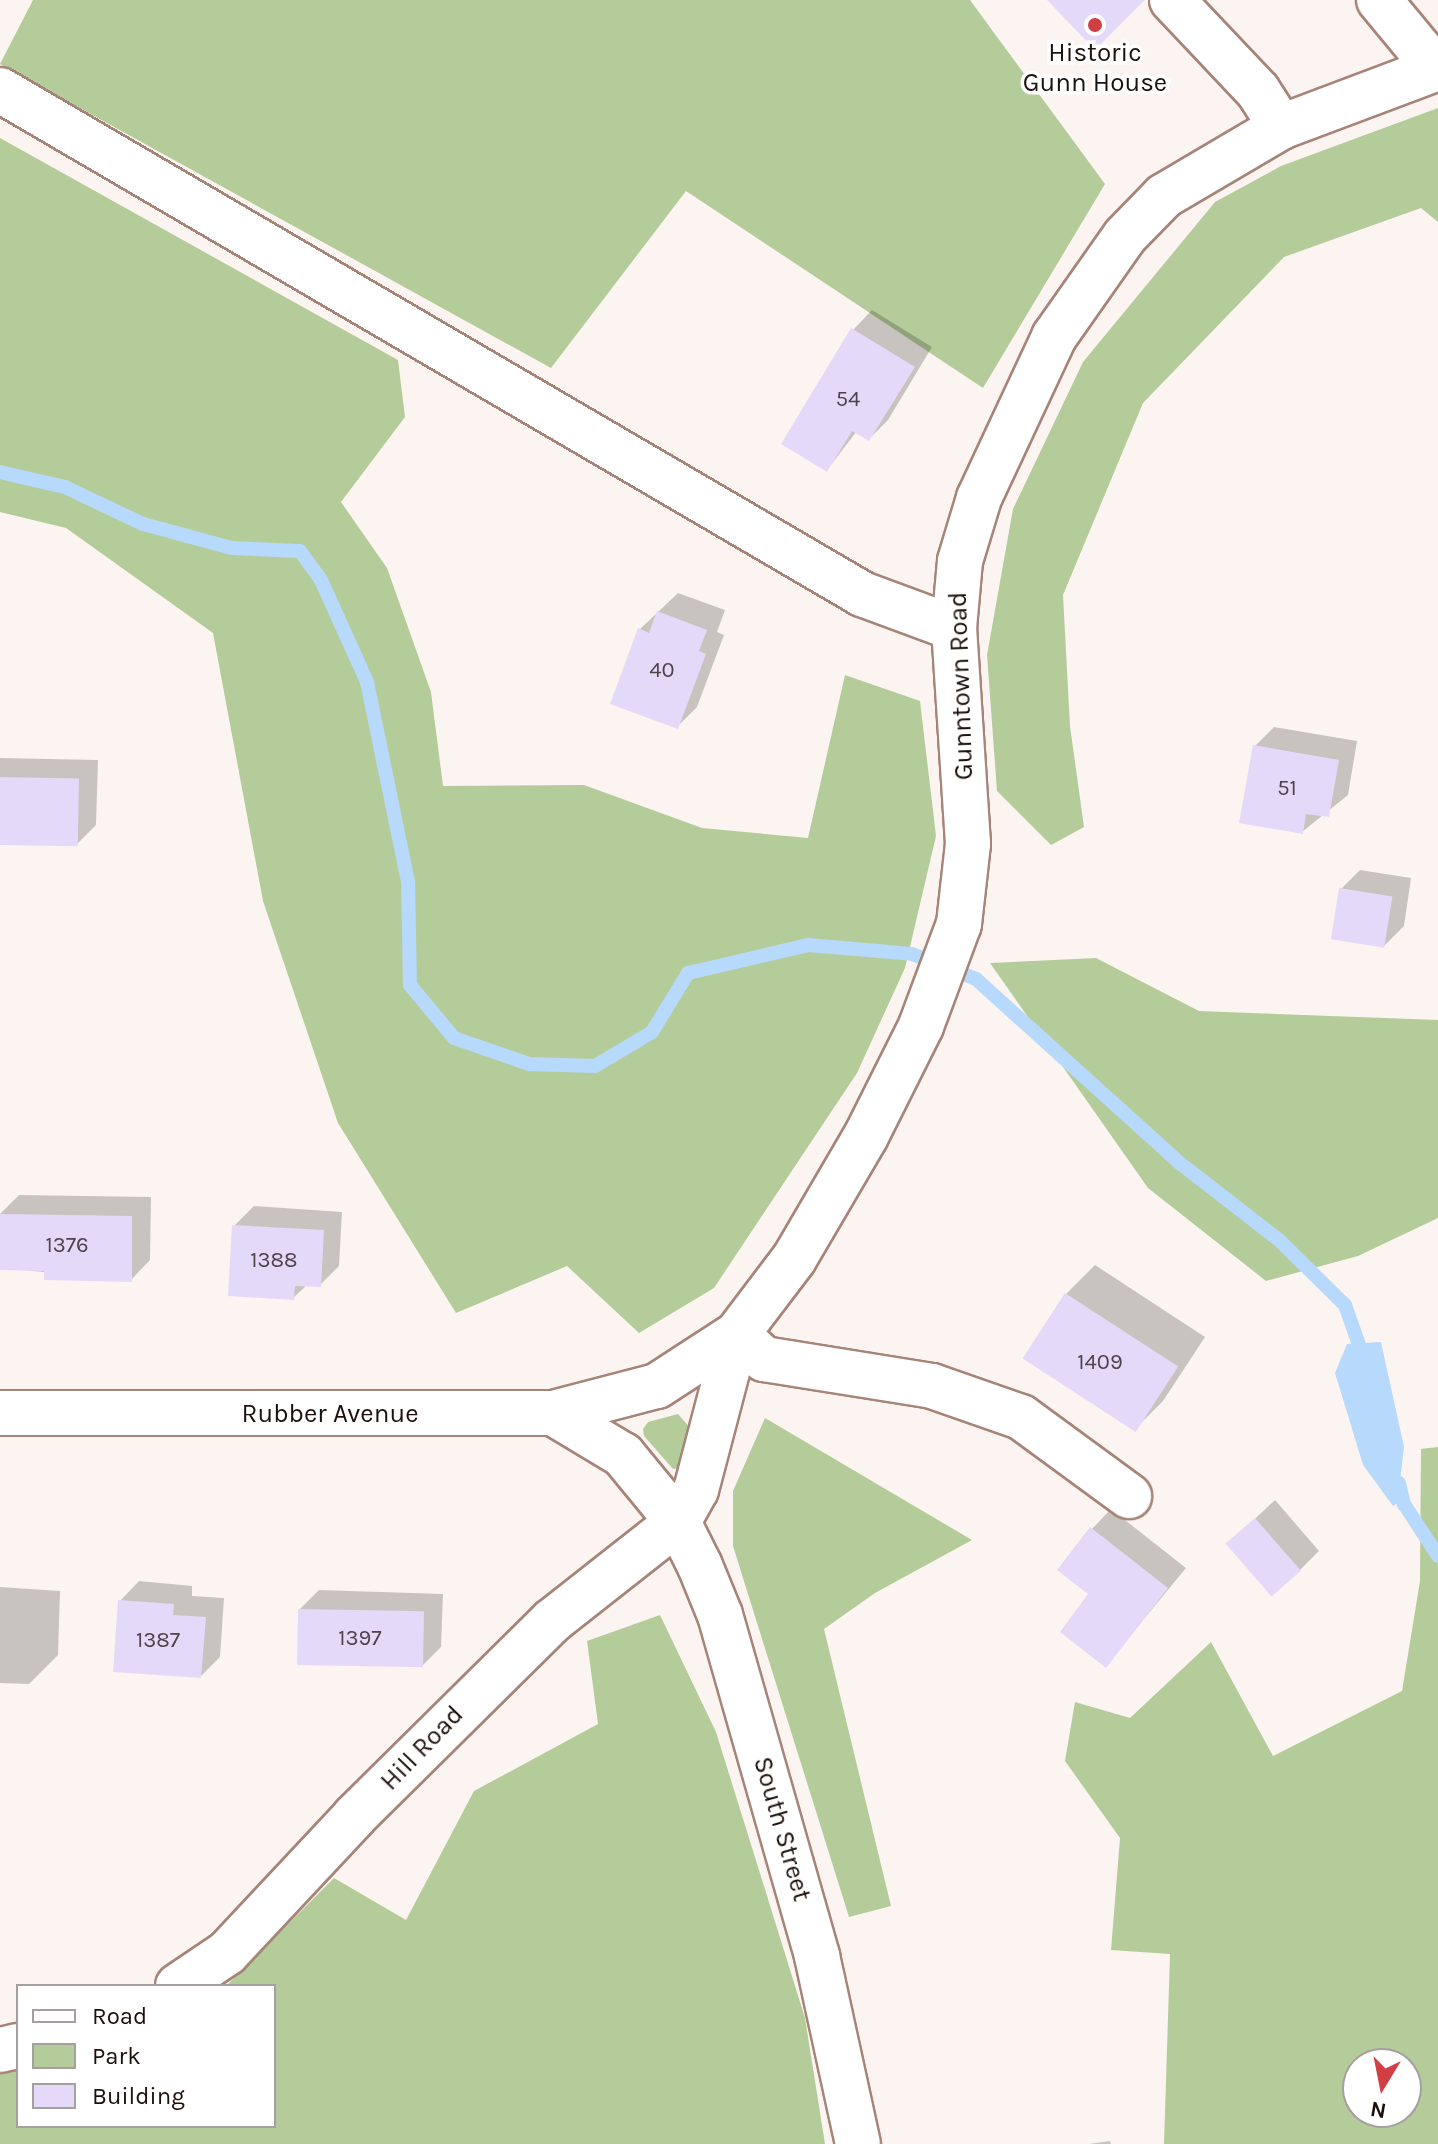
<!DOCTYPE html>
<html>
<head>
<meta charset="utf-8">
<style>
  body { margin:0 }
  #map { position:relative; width:1438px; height:2144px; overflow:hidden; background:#fcf4f1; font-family:Karla,sans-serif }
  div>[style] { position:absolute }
  .green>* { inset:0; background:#b4cc9a }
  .water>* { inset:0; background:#b7d9fb }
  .shadow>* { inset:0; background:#0003 }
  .stream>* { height:14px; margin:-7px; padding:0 7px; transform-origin:7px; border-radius:7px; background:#b7d9fb }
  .building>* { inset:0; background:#e5d9fa; transform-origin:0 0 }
  .roads { filter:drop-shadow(2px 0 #a68478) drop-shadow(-2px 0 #a68478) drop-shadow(0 2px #a68478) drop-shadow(0 -2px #a68478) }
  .minor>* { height:44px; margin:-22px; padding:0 22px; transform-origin:22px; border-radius:22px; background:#fff }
  .dots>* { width:22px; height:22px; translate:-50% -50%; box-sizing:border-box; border:4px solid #fff; border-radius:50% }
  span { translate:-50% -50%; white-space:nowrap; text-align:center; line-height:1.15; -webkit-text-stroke:7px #fff; paint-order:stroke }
  .number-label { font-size:22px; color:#4f4248 }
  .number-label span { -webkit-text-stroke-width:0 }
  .poi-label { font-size:26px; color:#1d100c }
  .street-label { font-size:26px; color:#1d100c }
  .legend { position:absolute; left:16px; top:1984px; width:260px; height:144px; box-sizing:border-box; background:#fff; border:2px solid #a59f9e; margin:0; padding:10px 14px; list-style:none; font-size:24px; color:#1d100c }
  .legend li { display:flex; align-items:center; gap:16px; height:40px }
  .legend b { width:40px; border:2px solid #a59f9e }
  .north { position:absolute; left:1342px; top:2048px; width:80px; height:80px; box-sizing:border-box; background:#fff; border:2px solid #a59f9e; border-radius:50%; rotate:190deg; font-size:22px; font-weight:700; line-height:32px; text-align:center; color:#1d100c }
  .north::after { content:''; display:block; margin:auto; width:28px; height:36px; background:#cf3f44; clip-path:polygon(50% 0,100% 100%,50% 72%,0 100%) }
</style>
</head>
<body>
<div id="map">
  <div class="green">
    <i style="clip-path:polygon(33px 0,970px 0,1105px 184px,983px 388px,686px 191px,551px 368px,0 64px)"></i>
    <i style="clip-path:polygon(1438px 108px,1438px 222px,1421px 208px,1284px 257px,1143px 403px,1063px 595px,1070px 726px,1084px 827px,1051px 845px,997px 791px,987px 655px,1013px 509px,1083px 362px,1215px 202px,1281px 166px)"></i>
    <i style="clip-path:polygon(0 138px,398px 360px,405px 417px,341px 502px,387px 568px,431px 692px,443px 786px,584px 785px,702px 828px,808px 838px,845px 675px,920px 701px,936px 836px,905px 968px,857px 1073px,714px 1288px,639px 1333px,567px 1266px,456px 1313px,338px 1123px,263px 901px,213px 633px,66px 528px,0 512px)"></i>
    <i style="clip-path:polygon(1096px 958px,1199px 1011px,1438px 1020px,1438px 1218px,1358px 1256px,1266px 1281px,1148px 1188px,990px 963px)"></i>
    <i style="clip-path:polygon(678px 1414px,692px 1430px,681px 1468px,673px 1469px,644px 1436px,643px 1429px,648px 1422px)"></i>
    <i style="clip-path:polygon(765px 1418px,972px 1540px,875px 1593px,824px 1629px,891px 1906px,849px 1917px,733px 1546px,733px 1491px)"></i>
    <i style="clip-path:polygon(evenodd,1438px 1447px,1438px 2144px,1164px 2144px,1170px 1954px,1111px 1950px,1120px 1838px,1065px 1761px,1075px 1702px,1130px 1718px,1211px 1642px,1273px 1756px,1402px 1691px,1420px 1581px,1421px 1449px,1438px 1447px,1358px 2064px,1406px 2064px,1406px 2112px,1358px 2112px,1358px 2064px)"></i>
    <i style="clip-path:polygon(660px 1615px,716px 1732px,805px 2018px,825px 2144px,0 2144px,0 2062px,18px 2060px,18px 2126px,274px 2126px,274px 1986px,226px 1986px,334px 1878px,406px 1920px,474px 1791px,598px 1724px,587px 1641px)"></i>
  </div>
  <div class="water">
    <i style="clip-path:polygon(1381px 1342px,1404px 1447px,1400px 1481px,1409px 1496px,1393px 1506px,1363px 1465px,1335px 1373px,1347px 1344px)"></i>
  </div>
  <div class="shadow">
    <i style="clip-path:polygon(872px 310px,932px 347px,888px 420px,869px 439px,857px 431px,827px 470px,853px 330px)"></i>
    <i style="clip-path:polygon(678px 593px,725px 610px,717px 632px,724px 635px,697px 707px,677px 727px,640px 629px)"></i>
    <i style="clip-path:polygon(1274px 727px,1357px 741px,1348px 795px,1302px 832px,1255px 746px)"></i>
    <i style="clip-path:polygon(0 758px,98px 760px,96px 825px,77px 844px,0 843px)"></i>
    <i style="clip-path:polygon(1360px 870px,1411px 878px,1404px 926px,1384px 946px,1341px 889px)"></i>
    <i style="clip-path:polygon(19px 1195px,151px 1197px,150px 1260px,131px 1280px,0 1268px,0 1214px)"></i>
    <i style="clip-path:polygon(254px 1206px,342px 1212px,339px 1266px,320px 1285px,307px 1285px,293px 1298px,234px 1226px)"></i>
    <i style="clip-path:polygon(1095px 1265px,1205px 1337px,1163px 1401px,1135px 1429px,1025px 1357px,1066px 1294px)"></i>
    <i style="clip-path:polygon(1275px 1500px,1319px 1551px,1300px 1570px,1228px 1544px)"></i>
    <i style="clip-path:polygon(1111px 1509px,1186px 1568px,1106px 1665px,1091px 1594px,1092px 1529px)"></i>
    <i style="clip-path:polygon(139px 1581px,192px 1586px,192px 1596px,224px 1598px,220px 1657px,201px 1676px,120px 1601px)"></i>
    <i style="clip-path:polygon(0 1587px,60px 1591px,58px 1655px,29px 1684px,0 1683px)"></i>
    <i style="clip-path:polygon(319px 1590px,443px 1594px,441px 1647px,422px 1666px,300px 1609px)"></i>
    <i style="clip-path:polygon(1110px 2141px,1111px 2144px,1089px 2144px)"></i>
  </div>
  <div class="stream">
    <i style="left:0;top:472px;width:67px;rotate:13deg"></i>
    <i style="left:65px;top:487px;width:86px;rotate:25.4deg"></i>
    <i style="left:143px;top:524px;width:92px;rotate:15.1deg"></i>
    <i style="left:232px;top:548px;width:68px;rotate:2.5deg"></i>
    <i style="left:300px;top:551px;width:36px;rotate:54deg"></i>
    <i style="left:321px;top:580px;width:112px;rotate:65.7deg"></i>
    <i style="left:367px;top:682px;width:203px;rotate:78.4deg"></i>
    <i style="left:408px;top:881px;width:104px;rotate:88.9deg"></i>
    <i style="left:410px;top:985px;width:69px;rotate:50.3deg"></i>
    <i style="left:454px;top:1038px;width:79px;rotate:19.1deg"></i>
    <i style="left:529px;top:1064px;width:66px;rotate:1.7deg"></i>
    <i style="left:595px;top:1066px;width:66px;rotate:-30.8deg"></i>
    <i style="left:652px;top:1032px;width:69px;rotate:-58.6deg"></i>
    <i style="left:688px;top:973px;width:123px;rotate:-13.1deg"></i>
    <i style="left:808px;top:945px;width:104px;rotate:4.9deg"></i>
    <i style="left:912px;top:954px;width:69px;rotate:21.3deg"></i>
    <i style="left:976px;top:979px;width:276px;rotate:42.1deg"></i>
    <i style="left:1181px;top:1164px;width:124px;rotate:37.8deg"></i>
    <i style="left:1279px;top:1240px;width:93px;rotate:44.6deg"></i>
    <i style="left:1345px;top:1305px;width:57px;rotate:70.6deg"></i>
    <i style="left:1399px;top:1483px;width:22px;rotate:77deg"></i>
    <i style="left:1404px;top:1504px;width:62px;rotate:56.8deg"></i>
  </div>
  <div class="building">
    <i style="clip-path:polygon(1047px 0,1145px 0,1095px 50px)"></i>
    <i style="clip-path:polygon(851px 328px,915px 367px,869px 441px,852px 431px,827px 472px,781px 444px)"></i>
    <i style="clip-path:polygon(657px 611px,707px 630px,699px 651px,706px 654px,678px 729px,610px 704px,638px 628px,649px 633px)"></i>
    <i style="clip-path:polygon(1253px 745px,1339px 760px,1329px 817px,1306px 814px,1303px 834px,1239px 823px)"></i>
    <i style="left:0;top:777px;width:79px;height:68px;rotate:1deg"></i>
    <i style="left:1339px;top:888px;width:54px;height:52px;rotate:9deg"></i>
    <i style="clip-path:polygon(0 1214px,132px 1216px,132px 1282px,44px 1280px,44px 1271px,0 1270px)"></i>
    <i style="clip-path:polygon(232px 1225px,324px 1230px,321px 1287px,295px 1286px,294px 1300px,228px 1296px)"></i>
    <i style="left:1065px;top:1293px;width:135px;height:78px;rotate:33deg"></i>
    <i style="left:1255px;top:1518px;width:70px;height:39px;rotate:49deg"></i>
    <i style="clip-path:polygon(1090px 1527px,1168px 1588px,1106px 1668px,1060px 1632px,1088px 1594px,1057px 1570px)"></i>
    <i style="clip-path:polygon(118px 1600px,174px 1604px,173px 1615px,206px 1617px,201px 1678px,113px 1672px)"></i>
    <i style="left:298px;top:1609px;width:126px;height:56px;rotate:1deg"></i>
  </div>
  <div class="roads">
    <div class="minor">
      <i style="left:1172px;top:0;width:125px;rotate:46.6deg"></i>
      <i style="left:1258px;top:91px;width:43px;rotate:57.4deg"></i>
      <i style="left:1379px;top:0;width:89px;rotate:50.4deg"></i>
      <i style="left:0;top:90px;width:999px;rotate:30.31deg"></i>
      <i style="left:862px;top:594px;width:98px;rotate:20.3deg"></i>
      <i style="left:0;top:1413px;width:553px"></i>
      <i style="left:553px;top:1413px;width:107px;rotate:-14.6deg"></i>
      <i style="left:657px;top:1386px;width:95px;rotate:-33deg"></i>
      <i style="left:737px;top:1334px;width:94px;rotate:-52.8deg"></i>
      <i style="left:794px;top:1259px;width:143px;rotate:-59.7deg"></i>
      <i style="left:866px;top:1136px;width:123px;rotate:-63.4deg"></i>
      <i style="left:921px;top:1026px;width:109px;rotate:-69.6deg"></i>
      <i style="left:959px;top:924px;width:81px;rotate:-83.6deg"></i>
      <i style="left:968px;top:844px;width:216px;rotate:-93.7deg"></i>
      <i style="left:954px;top:628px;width:67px;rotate:-84.9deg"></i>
      <i style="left:960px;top:561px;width:66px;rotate:-73.2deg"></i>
      <i style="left:979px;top:498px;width:178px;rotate:-65deg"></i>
      <i style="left:1054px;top:337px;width:123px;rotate:-54.9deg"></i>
      <i style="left:1125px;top:236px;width:56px;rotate:-45.7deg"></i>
      <i style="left:1164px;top:196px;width:136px;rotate:-30.5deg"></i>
      <i style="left:1281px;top:127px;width:168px;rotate:-20.6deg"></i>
      <i style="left:553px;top:1413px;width:82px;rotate:31deg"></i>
      <i style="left:623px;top:1455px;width:87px;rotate:50.6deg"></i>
      <i style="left:678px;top:1522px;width:49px;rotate:63.4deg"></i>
      <i style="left:700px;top:1566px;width:53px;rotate:67.8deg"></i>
      <i style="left:720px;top:1615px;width:355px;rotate:74.1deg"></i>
      <i style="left:817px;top:1956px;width:192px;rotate:77.7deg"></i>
      <i style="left:178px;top:1986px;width:59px;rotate:-34deg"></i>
      <i style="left:227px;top:1953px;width:187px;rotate:-46.9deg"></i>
      <i style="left:355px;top:1816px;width:277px;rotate:-44.7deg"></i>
      <i style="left:552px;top:1621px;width:160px;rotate:-38.2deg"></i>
      <i style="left:678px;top:1522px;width:37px;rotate:-61deg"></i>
      <i style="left:696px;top:1490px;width:161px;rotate:-75.3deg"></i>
      <i style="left:737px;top:1334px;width:37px;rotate:43deg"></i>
      <i style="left:764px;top:1359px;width:170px;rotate:9.1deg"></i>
      <i style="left:932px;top:1386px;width:94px;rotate:19.2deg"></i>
      <i style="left:1021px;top:1417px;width:134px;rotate:36.2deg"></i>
      <i style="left:0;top:2050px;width:18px;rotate:-13deg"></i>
    </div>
  </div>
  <div class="dots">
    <i style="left:1095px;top:25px;background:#cf3f44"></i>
  </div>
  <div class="number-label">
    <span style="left:848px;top:400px">54</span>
    <span style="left:662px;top:671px">40</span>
    <span style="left:1287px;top:789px">51</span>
    <span style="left:67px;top:1246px">1376</span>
    <span style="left:274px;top:1261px">1388</span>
    <span style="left:1100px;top:1363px">1409</span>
    <span style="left:360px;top:1639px">1397</span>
    <span style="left:158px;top:1641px">1387</span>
  </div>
  <div class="poi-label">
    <span style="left:1095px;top:68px">Historic<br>Gunn House</span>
  </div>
  <div class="street-label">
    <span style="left:961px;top:686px;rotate:-92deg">Gunntown Road</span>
    <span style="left:330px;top:1414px">Rubber Avenue</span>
    <span style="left:422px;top:1748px;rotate:-46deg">Hill Road</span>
    <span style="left:782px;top:1829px;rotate:74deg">South Street</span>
  </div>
  <ul class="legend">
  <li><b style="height:10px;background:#fff"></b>Road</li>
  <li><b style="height:22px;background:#b4cc9a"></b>Park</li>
  <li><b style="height:22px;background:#e5d9fa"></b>Building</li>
  </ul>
  <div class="north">N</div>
</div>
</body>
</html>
